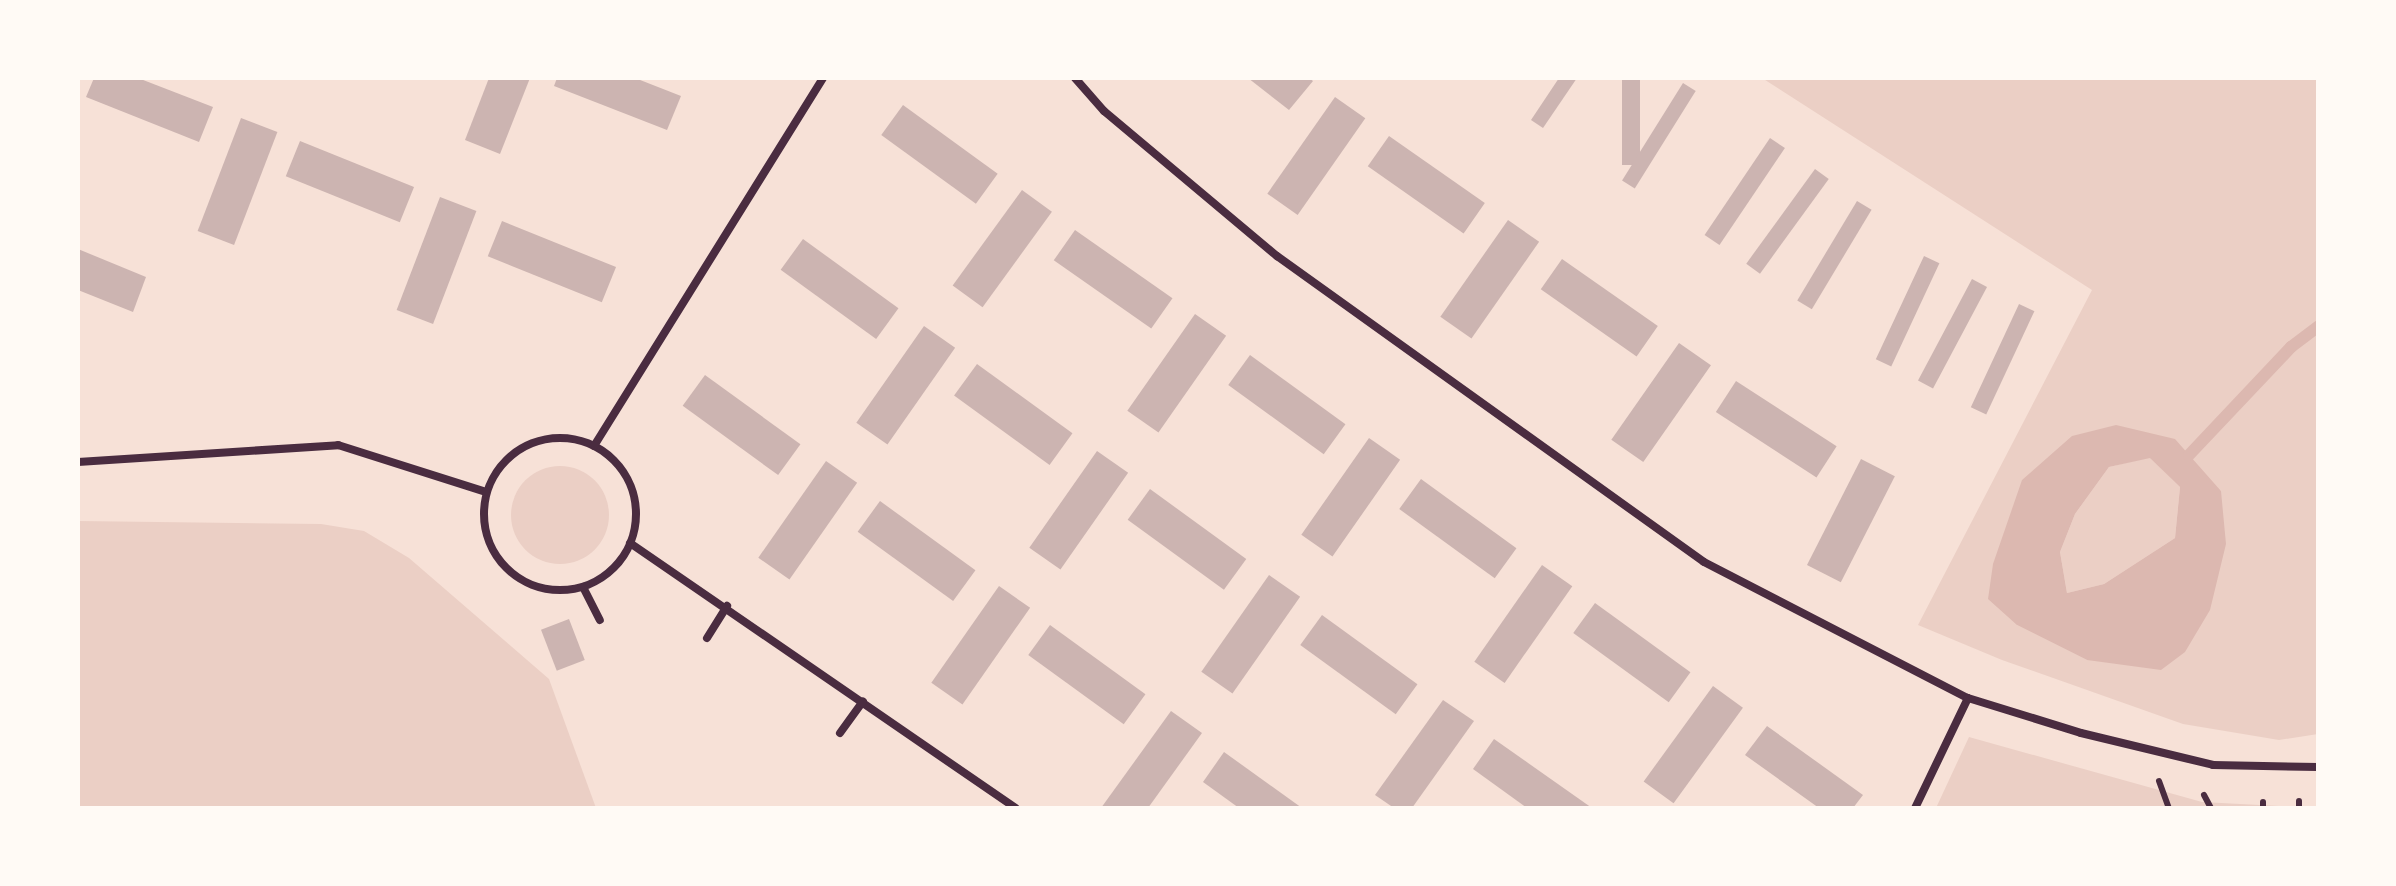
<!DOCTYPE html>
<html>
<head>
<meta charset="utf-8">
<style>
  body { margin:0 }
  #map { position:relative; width:2396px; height:886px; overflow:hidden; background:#f7e1d7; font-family:"Exo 2",sans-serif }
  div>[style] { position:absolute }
  .green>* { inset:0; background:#ebcfc5 }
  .round { border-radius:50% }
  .water>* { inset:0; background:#dcb8b0 }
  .stream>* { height:12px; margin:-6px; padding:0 6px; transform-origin:6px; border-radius:6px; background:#dcb8b0 }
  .building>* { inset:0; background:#ccb4b1; transform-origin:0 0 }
  .path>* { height:6px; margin:-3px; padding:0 3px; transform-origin:3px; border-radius:3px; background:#4a2c40 }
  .service>* { height:8px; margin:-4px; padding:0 4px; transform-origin:4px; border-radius:4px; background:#4a2c40 }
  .service>.ring { margin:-4px; padding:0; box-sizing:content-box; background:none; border:8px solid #4a2c40; border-radius:50% }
  span { translate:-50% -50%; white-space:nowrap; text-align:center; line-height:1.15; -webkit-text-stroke:9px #fffaf5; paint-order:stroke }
  .frame { position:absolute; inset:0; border:80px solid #fffaf5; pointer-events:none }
</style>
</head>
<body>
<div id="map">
  <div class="green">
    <i style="clip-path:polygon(evenodd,1762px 78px,2318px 78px,2318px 734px,2279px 740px,2183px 724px,2002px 660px,1918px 625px,2092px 290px,1762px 78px,2117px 426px,2221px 491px,2087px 660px,2017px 625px,2117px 426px)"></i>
    <i style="clip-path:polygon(2150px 457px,2180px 487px,2175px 538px,2104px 584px,2067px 593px,2060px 552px,2075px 514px,2109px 467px)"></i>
    <i class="round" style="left:511px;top:466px;width:98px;height:98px"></i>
    <i style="clip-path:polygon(78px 521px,321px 524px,364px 531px,409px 558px,549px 679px,596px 808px,78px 808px)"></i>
    <i style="clip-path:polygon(1969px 737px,2202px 802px,2318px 808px,1936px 808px)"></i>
  </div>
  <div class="water">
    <i style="clip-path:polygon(evenodd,2116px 425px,2175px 439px,2221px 491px,2226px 544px,2210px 610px,2185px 652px,2161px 670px,2087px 660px,2017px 625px,1988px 599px,1993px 564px,2022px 480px,2072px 436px,2116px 425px,2150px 458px,2180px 487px,2175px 538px,2104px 584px,2067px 593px,2060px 552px,2075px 514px,2109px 467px,2150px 458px)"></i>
  </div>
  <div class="stream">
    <i style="left:2189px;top:455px;width:149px;rotate:-46.6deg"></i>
    <i style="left:2291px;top:347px;width:34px;rotate:-37deg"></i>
  </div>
  <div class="building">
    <i style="clip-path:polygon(94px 78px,138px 78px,213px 107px,199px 142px,86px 97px)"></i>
    <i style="clip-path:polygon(489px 78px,530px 78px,500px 154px,465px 140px)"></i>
    <i style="clip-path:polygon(557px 78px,635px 78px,681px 96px,667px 130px,554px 86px)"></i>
    <i style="clip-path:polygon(1248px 78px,1309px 78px,1313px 81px,1289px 110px)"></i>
    <i style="clip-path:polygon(1559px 78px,1577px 78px,1543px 128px,1531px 120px)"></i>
    <i style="left:1622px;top:78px;width:18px;height:87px"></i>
    <i style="left:1683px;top:83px;width:15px;height:115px;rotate:32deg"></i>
    <i style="left:1335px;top:97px;width:37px;height:118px;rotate:35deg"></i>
    <i style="left:903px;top:105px;width:117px;height:37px;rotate:36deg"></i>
    <i style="left:241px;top:118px;width:39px;height:121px;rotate:21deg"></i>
    <i style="left:1389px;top:136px;width:117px;height:37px;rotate:35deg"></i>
    <i style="left:1770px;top:138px;width:18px;height:117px;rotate:34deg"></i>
    <i style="left:300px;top:141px;width:123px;height:38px;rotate:22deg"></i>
    <i style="left:1815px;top:169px;width:17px;height:117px;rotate:36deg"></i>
    <i style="left:1022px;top:190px;width:37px;height:118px;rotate:36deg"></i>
    <i style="left:440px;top:197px;width:39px;height:121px;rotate:21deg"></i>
    <i style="left:1857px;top:201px;width:17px;height:116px;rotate:31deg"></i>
    <i style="left:1508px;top:220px;width:38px;height:118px;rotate:35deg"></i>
    <i style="left:502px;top:221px;width:123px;height:38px;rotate:22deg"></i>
    <i style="left:1075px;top:230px;width:119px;height:37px;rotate:35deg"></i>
    <i style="left:803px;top:239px;width:118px;height:38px;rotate:36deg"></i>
    <i style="clip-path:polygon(78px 249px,146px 277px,133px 312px,78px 290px)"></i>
    <i style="left:1924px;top:256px;width:17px;height:114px;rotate:25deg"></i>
    <i style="left:1562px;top:259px;width:117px;height:37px;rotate:35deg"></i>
    <i style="left:1972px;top:279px;width:17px;height:115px;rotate:28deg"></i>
    <i style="left:2019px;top:304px;width:17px;height:114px;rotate:25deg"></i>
    <i style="left:1195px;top:314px;width:38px;height:118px;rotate:35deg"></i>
    <i style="left:924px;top:326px;width:38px;height:118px;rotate:35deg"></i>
    <i style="left:1679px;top:343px;width:39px;height:118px;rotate:35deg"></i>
    <i style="left:1250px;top:355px;width:118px;height:37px;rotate:36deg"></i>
    <i style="left:977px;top:364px;width:118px;height:39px;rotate:36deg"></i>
    <i style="left:705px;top:375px;width:118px;height:38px;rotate:36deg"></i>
    <i style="left:1736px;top:381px;width:120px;height:37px;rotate:33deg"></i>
    <i style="left:1369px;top:438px;width:38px;height:118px;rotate:35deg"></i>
    <i style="left:1097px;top:451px;width:38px;height:118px;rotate:35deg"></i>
    <i style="left:1861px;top:459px;width:38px;height:119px;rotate:27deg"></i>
    <i style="left:826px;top:461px;width:38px;height:118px;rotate:35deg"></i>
    <i style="left:1421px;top:479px;width:118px;height:37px;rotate:36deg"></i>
    <i style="left:1150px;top:489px;width:119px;height:38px;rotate:36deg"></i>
    <i style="left:880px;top:501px;width:118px;height:38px;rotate:36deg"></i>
    <i style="left:1542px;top:565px;width:37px;height:118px;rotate:35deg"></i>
    <i style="left:1269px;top:575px;width:38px;height:118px;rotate:35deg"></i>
    <i style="left:999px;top:586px;width:38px;height:118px;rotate:35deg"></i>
    <i style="left:1595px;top:603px;width:118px;height:37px;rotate:36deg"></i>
    <i style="left:1322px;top:615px;width:118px;height:37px;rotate:36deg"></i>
    <i style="left:569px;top:619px;width:44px;height:30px;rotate:69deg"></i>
    <i style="left:1050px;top:625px;width:118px;height:37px;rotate:36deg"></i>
    <i style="left:1713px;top:686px;width:37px;height:118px;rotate:36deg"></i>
    <i style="clip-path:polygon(1443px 700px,1474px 721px,1412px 808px,1394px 808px,1375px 795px)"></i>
    <i style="clip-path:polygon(1171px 711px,1202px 733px,1148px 808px,1101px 808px)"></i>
    <i style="clip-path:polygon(1767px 726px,1863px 795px,1853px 808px,1819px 808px,1745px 755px)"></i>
    <i style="clip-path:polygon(1494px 739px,1592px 808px,1527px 808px,1473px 769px)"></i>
    <i style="clip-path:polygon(1224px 752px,1302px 808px,1239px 808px,1203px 782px)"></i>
  </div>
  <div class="path">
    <i style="left:2159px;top:781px;width:29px;rotate:70deg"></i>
    <i style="left:2204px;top:795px;width:15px;rotate:62deg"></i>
    <i style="left:2263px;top:802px;width:6px;rotate:90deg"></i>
    <i style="left:2299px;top:808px;width:7px;rotate:-90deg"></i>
  </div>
  <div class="service">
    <i style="left:1075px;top:78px;width:44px;rotate:48.7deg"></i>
    <i style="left:1104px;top:111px;width:226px;rotate:40deg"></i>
    <i style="left:1277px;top:256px;width:525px;rotate:35.63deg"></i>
    <i style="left:1704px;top:562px;width:297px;rotate:27.3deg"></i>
    <i style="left:1968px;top:698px;width:122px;rotate:115.7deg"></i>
    <i class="ring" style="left:484px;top:438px;width:144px;height:144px"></i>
    <i style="left:594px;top:446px;width:433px;rotate:-58.1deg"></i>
    <i style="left:78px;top:462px;width:261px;rotate:-3.7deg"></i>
    <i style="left:338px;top:445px;width:155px;rotate:17.6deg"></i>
    <i style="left:630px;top:543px;width:468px;rotate:34.5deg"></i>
    <i style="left:583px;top:587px;width:37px;rotate:63deg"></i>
    <i style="left:707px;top:638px;width:38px;rotate:-58deg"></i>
    <i style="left:1968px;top:698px;width:118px;rotate:17.2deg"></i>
    <i style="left:2081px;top:733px;width:136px;rotate:13.6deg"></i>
    <i style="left:2213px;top:765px;width:105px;rotate:1.1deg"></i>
    <i style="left:840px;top:733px;width:39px;rotate:-54deg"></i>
  </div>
  <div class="frame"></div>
</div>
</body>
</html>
